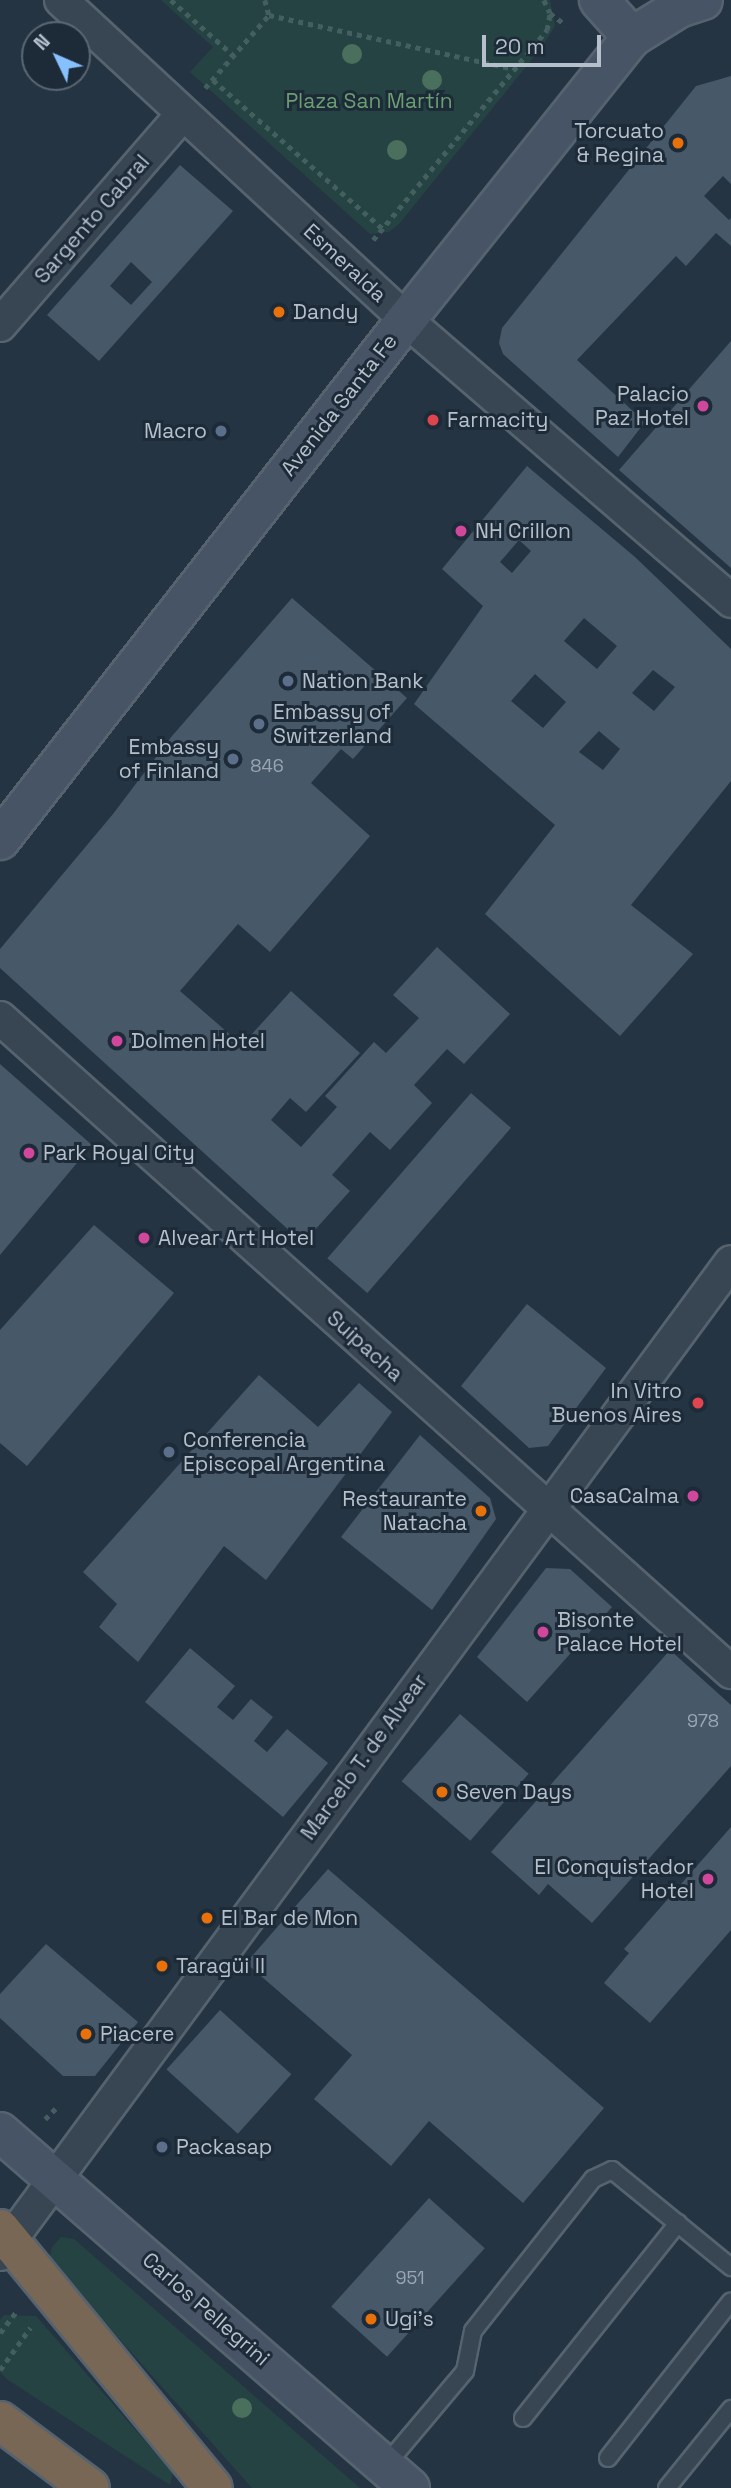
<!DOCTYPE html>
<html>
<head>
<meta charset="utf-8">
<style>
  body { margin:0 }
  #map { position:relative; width:731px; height:2488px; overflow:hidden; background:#243442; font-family:"Space Grotesk",sans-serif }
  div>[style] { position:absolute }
  .green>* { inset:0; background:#264343 }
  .building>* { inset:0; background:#475869; transform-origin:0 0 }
  .path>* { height:4.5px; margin-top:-2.25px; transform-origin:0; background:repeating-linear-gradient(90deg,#445f60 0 5px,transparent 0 10px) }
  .roads { filter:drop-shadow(2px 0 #56636f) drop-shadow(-2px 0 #56636f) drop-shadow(0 2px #56636f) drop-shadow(0 -2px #56636f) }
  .lane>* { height:16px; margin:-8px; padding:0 8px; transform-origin:8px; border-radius:8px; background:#384552 }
  .street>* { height:32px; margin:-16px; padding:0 16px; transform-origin:16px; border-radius:16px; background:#384552 }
  .secondary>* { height:38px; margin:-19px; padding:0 19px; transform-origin:19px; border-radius:19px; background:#465465 }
  .highway>* { height:38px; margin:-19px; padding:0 19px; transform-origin:19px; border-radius:19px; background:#796755 }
  .trees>* { width:20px; height:20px; margin:-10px; border-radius:50%; background:#4a6f5c }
  .dots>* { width:19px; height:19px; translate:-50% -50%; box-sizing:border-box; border:4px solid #1d2a37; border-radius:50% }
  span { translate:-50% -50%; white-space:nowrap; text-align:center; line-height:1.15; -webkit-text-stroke:6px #1d2a37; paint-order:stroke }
  .number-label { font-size:18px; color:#9aa6b3 }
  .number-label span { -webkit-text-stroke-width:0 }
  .park-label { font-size:21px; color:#6a9f72 }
  .poi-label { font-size:21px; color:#b5c0cc }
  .right { translate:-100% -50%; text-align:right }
  .left { translate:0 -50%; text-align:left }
  .street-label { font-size:21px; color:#b5c0cc }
  .north { position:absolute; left:21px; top:21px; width:70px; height:70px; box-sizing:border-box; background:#1d2a37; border:2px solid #5a6673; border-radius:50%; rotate:314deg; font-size:19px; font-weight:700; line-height:28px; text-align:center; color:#b5c0cc }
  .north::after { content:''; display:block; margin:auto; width:24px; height:32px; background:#87c0ff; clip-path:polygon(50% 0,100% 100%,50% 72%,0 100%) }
  .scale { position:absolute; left:482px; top:35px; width:119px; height:32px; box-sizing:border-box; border:4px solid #b5c0cc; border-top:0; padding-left:9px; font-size:21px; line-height:24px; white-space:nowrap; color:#b5c0cc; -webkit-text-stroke:5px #1d2a37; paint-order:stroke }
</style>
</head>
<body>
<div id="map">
  <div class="green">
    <i style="clip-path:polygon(161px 0,550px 0,555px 26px,542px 47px,399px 224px,389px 232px,370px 234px,190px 72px,213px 47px)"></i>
    <i style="clip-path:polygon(61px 2237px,74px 2239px,360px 2488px,252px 2488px,49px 2260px,52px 2247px)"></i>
    <i style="clip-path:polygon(4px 2315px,36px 2316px,173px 2473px,170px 2485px,8px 2380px,0 2372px,0 2320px)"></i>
  </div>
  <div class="building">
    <i style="clip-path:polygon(731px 76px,731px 184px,723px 176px,704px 196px,729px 220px,731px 218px,731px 246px,716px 233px,686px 266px,676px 256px,577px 360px,645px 422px,618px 457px,503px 354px,499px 343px,502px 328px,696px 86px)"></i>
    <i style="clip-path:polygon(evenodd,180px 165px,233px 211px,99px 361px,47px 315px,180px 165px,131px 262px,152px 282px,131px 305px,110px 286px,131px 262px)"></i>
    <i style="clip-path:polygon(731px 341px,731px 568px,619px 470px)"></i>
    <i style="clip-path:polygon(evenodd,527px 466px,635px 557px,731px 649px,731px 781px,631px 905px,693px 954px,620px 1036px,485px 914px,555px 825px,414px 704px,483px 606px,442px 569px,527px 466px,519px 540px,531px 551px,512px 573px,500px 562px,519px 540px,527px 466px,584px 618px,617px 646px,597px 669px,564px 641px,584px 618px,527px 466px,653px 670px,675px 687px,654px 711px,632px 693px,653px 670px,527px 466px,535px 674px,566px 702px,543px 728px,511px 701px,535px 674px,527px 466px,599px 731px,620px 749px,603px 770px,579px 752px,599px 731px)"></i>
    <i style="clip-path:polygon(292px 598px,407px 698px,353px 759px,341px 749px,311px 783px,370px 836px,270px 952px,238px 924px,180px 991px,242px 1045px,291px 991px,360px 1053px,306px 1112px,290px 1098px,271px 1120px,301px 1147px,337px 1107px,325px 1096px,374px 1042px,386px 1053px,419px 1018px,393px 995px,437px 947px,510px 1014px,464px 1064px,447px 1049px,414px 1085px,432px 1103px,390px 1150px,370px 1132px,332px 1175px,350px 1191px,303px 1243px,0 968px,0 949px,113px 814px,172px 736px)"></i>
    <i style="clip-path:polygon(0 1064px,92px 1145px,0 1255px)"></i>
    <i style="left:471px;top:1093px;width:53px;height:219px;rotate:41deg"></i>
    <i style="clip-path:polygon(94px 1225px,174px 1293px,27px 1466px,0 1443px,0 1330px)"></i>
    <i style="clip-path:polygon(527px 1304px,606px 1368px,548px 1446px,529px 1448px,461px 1386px)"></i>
    <i style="clip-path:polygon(259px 1375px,318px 1427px,359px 1383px,392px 1412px,266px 1580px,224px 1546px,138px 1662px,99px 1627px,117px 1604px,83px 1572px)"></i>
    <i style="clip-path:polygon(420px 1435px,490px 1498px,496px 1519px,432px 1610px,341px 1537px)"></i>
    <i style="clip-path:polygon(546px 1568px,570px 1569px,612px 1607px,527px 1702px,477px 1657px)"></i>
    <i style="clip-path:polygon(190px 1648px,235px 1686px,217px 1707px,233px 1720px,251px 1699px,273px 1717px,254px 1741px,267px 1752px,287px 1729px,328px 1763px,283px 1817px,145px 1702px)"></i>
    <i style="clip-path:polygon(670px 1650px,731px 1705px,731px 1766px,592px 1923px,548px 1884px,539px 1895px,491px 1852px)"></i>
    <i style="left:460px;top:1714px;width:91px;height:89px;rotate:41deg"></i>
    <i style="clip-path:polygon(731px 1827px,731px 1930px,650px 2023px,604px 1983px,629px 1953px,624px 1949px)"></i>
    <i style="clip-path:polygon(328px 1869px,604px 2108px,523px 2203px,429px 2121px,391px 2166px,314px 2099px,352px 2055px,246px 1963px)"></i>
    <i style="clip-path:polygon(46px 1944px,138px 2022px,95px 2076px,63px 2076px,0 2018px,0 1994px)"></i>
    <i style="left:220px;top:2010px;width:96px;height:80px;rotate:42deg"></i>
    <i style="left:429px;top:2198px;width:75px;height:146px;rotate:42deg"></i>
  </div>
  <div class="path">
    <i style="left:171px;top:0;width:84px;rotate:41.6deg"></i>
    <i style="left:265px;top:0;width:16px;rotate:75deg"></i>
    <i style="left:269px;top:15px;width:251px;rotate:12.4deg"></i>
    <i style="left:544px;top:0;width:14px;rotate:65deg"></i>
    <i style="left:550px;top:13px;width:20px;rotate:37deg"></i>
    <i style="left:213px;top:80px;width:226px;rotate:41.2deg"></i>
    <i style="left:205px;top:88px;width:97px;rotate:-48.8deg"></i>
    <i style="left:373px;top:240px;width:273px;rotate:-50.4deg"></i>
    <i style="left:547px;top:30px;width:17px;rotate:-80deg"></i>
    <i style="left:45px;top:2119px;width:16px;rotate:-45deg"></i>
    <i style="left:0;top:2333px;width:26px;rotate:-53deg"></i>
    <i style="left:0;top:2370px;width:52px;rotate:-54.5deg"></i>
  </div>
  <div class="roads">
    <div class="lane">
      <i style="left:523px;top:2418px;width:249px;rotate:-51.5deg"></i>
      <i style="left:608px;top:2458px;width:199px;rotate:-51.9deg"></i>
      <i style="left:385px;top:2466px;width:124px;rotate:-49.9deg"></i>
      <i style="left:465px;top:2371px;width:41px;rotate:-78.7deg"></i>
      <i style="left:473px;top:2331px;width:194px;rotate:-51.7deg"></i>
      <i style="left:593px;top:2179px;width:21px;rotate:-25deg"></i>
      <i style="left:612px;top:2170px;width:154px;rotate:39.2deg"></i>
      <i style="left:667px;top:2488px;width:102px;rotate:-51deg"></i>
    </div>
    <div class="street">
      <i style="left:61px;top:0;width:471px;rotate:42.8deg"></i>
      <i style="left:406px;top:320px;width:430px;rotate:40.8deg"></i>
      <i style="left:0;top:325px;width:279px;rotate:-49.1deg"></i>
      <i style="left:0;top:1018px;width:981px;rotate:41.82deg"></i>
      <i style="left:0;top:2254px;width:1232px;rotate:-53.61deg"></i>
    </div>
    <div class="secondary">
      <i style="left:599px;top:0;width:50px;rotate:48.3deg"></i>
      <i style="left:0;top:840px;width:660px;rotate:-52.02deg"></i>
      <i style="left:406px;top:320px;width:362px;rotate:-51.4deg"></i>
      <i style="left:632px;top:37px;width:55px;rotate:-31.7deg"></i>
      <i style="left:679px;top:8px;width:25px;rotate:-18deg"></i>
      <i style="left:0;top:2132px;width:543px;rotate:40.97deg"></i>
    </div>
    <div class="highway">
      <i style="left:0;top:2229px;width:335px;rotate:50.6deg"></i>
      <i style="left:0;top:2421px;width:112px;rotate:36.7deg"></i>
    </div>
  </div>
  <div class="trees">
    <i style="left:352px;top:54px"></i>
    <i style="left:432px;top:80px"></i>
    <i style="left:397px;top:150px"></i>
    <i style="left:242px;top:2408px"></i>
  </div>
  <div class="dots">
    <i style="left:678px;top:143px;background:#e8710a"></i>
    <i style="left:279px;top:312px;background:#e8710a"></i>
    <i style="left:703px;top:406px;background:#d1479c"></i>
    <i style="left:433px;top:420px;background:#e0444e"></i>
    <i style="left:221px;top:431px;background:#5c6f8a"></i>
    <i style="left:461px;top:531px;background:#d1479c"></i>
    <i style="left:288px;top:681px;background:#5c6f8a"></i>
    <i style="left:259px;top:724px;background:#5c6f8a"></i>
    <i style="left:233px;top:759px;background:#5c6f8a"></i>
    <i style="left:117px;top:1041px;background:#d1479c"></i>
    <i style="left:29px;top:1153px;background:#d1479c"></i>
    <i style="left:144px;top:1238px;background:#d1479c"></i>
    <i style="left:698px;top:1403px;background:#e0444e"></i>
    <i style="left:169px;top:1452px;background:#5c6f8a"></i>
    <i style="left:693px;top:1496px;background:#d1479c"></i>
    <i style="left:481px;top:1511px;background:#e8710a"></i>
    <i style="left:543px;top:1632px;background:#d1479c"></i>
    <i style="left:442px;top:1792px;background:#e8710a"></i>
    <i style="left:708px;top:1879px;background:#d1479c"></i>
    <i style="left:207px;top:1918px;background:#e8710a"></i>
    <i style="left:162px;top:1966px;background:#e8710a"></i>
    <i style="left:86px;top:2034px;background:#e8710a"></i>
    <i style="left:162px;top:2147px;background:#5c6f8a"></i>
    <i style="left:371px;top:2319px;background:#e8710a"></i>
  </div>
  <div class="number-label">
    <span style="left:267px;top:766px">846</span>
    <span style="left:703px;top:1721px">978</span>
    <span style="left:410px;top:2278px">951</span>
  </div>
  <div class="park-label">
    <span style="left:369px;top:101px">Plaza San Martín</span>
  </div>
  <div class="poi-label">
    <span class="right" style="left:664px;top:143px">Torcuato<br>&amp; Regina</span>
    <span class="left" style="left:293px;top:312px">Dandy</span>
    <span class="right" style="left:689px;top:406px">Palacio<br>Paz Hotel</span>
    <span class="left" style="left:447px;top:420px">Farmacity</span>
    <span class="right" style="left:207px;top:431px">Macro</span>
    <span class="left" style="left:475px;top:531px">NH Crillon</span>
    <span class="left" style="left:302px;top:681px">Nation Bank</span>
    <span class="left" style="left:273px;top:724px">Embassy of<br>Switzerland</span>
    <span class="right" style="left:219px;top:759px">Embassy<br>of Finland</span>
    <span class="left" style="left:131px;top:1041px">Dolmen Hotel</span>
    <span class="left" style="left:43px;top:1153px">Park Royal City</span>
    <span class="left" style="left:158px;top:1238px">Alvear Art Hotel</span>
    <span class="right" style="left:682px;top:1403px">In Vitro<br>Buenos Aires</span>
    <span class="left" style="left:183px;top:1452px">Conferencia<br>Episcopal Argentina</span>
    <span class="right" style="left:679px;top:1496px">CasaCalma</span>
    <span class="right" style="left:467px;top:1511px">Restaurante<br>Natacha</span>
    <span class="left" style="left:557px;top:1632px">Bisonte<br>Palace Hotel</span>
    <span class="left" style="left:456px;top:1792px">Seven Days</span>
    <span class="right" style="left:694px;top:1879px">El Conquistador<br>Hotel</span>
    <span class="left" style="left:221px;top:1918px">El Bar de Mon</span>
    <span class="left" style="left:176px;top:1966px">Taragüi II</span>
    <span class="left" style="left:100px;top:2034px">Piacere</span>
    <span class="left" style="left:176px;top:2147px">Packasap</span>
    <span class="left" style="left:385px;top:2319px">Ugi's</span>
  </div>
  <div class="street-label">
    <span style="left:92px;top:219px;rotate:-49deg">Sargento Cabral</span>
    <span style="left:345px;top:263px;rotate:43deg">Esmeralda</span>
    <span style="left:339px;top:405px;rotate:-52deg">Avenida Santa Fe</span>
    <span style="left:365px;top:1346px;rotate:42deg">Suipacha</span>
    <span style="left:364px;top:1757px;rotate:-54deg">Marcelo T. de Alvear</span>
    <span style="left:206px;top:2309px;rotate:41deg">Carlos Pellegrini</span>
  </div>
  <div class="north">N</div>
  <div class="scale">20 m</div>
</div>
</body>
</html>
